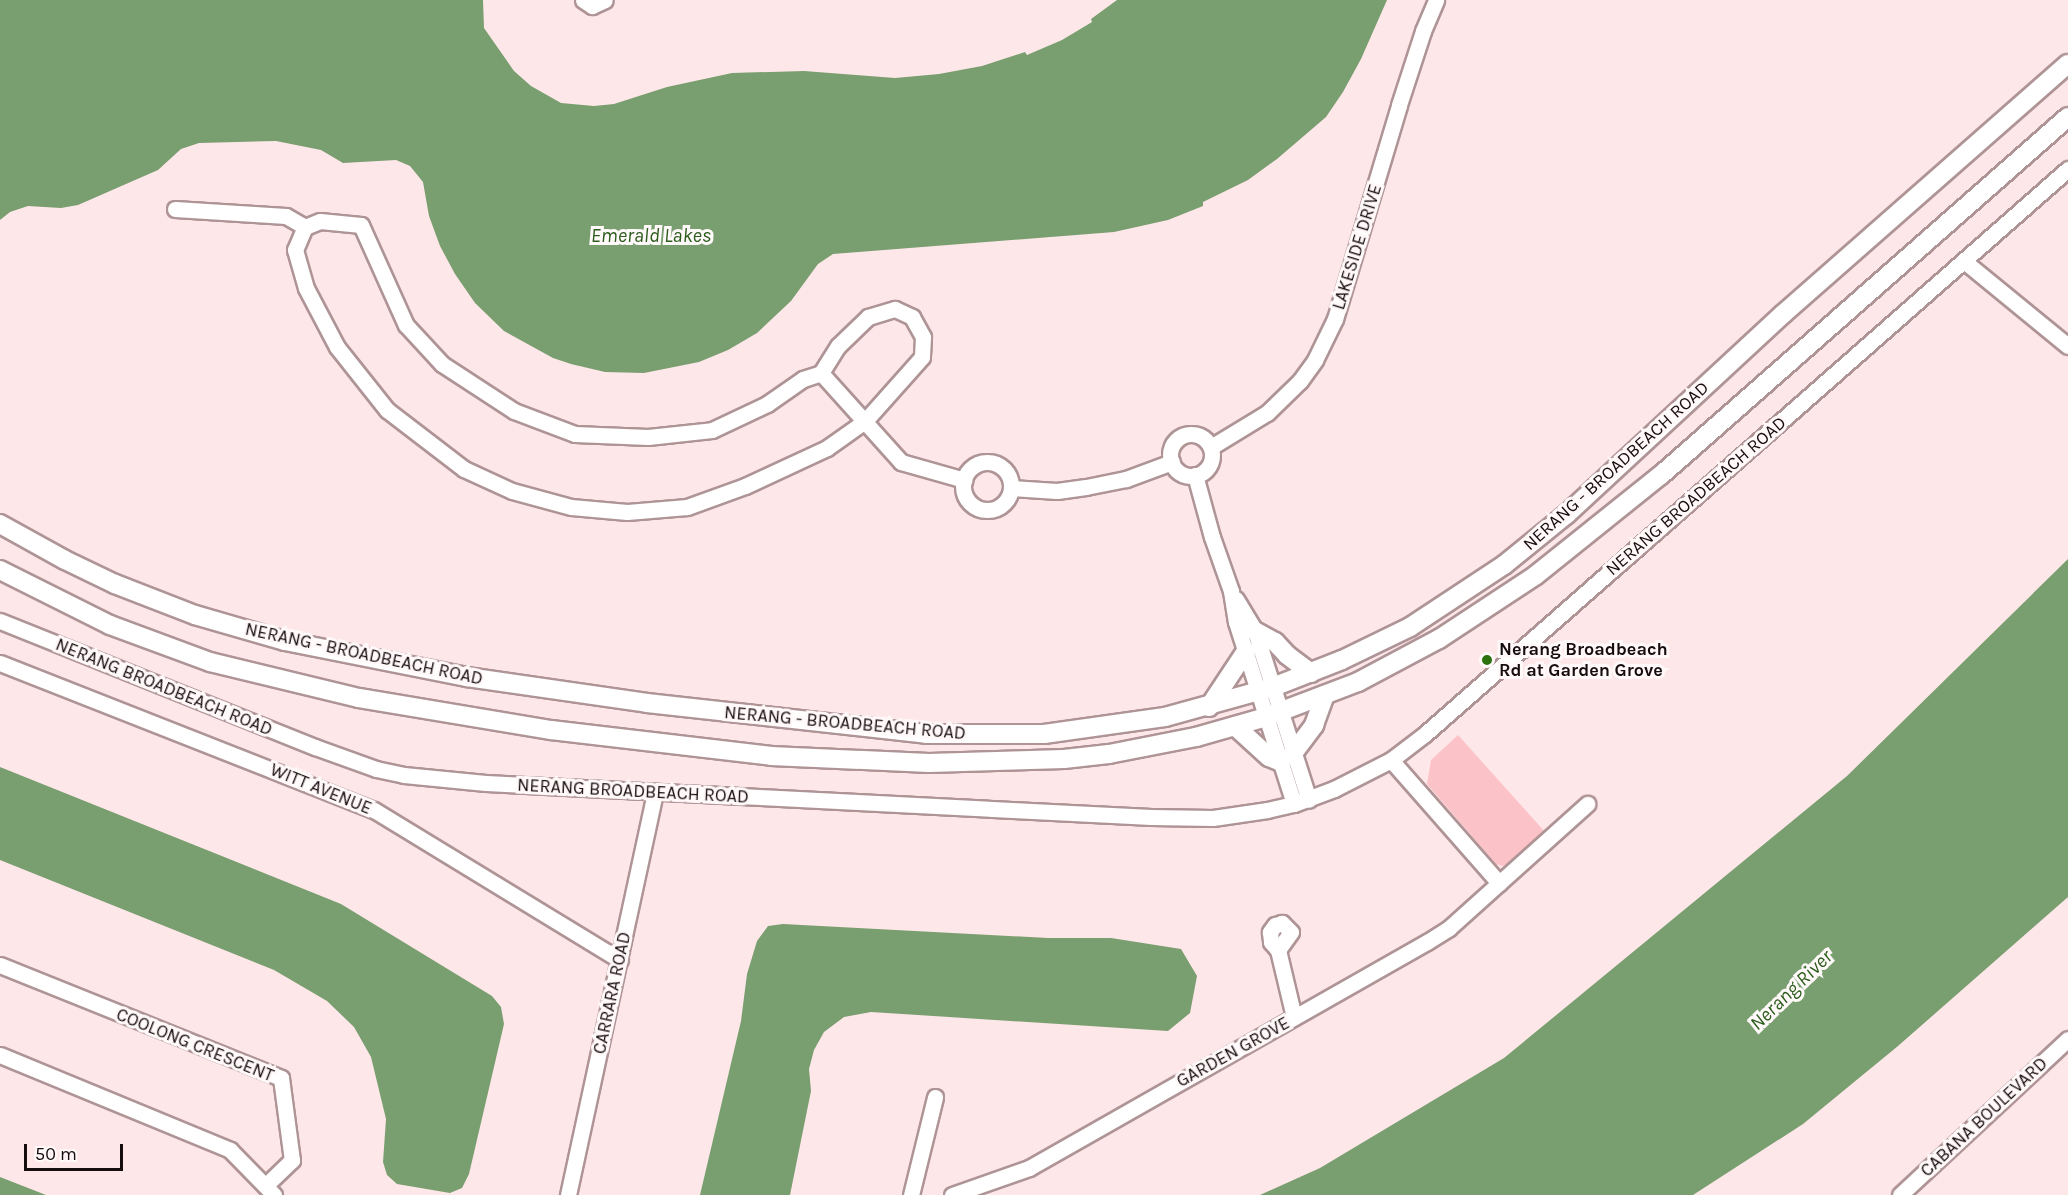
<!DOCTYPE html>
<html>
<head>
<meta charset="utf-8">
<style>
  body { margin:0 }
  #map { position:relative; width:2068px; height:1195px; overflow:hidden; background:#fee7e9; font-family:Karla,sans-serif }
  div>[style] { position:absolute }
  .green>* { inset:0; background:#fbc3c8 }
  .water>* { inset:0; background:#799e6f }
  .roads { filter:drop-shadow(2px 0 #af9496) drop-shadow(-2px 0 #af9496) drop-shadow(0 2px #af9496) drop-shadow(0 -2px #af9496) }
  .minor>* { height:15px; margin:-7.5px; padding:0 7.5px; transform-origin:7.5px; border-radius:7.5px; background:#fff }
  .minor>.ring { margin:-7.5px; padding:0; box-sizing:content-box; background:none; border:15px solid #fff; border-radius:50% }
  .major>* { height:18px; margin:-9px; padding:0 9px; transform-origin:9px; border-radius:9px; background:#fff }
  .dots>* { width:16px; height:16px; translate:-50% -50%; box-sizing:border-box; border:3px solid #fff9fa; border-radius:50% }
  span { translate:-50% -50%; white-space:nowrap; text-align:center; line-height:1.15; -webkit-text-stroke:6px #fff9fa; paint-order:stroke }
  .street-label { font-size:18px; color:#160d0e }
  .poi-label { font-size:18px; color:#160d0e; font-weight:700 }
  .left { translate:0 -50%; text-align:left }
  .water-label { font-size:20px; color:#2b5c1b; font-style:italic }
  .scale { position:absolute; left:24px; top:1144px; width:99px; height:27px; box-sizing:border-box; border:3px solid #160d0e; border-top:0; padding-left:8px; font-size:18px; line-height:21px; white-space:nowrap; color:#160d0e; -webkit-text-stroke:4px #fff9fa; paint-order:stroke }
</style>
</head>
<body>
<div id="map">
  <div class="green">
    <i style="clip-path:polygon(1458px 735px,1545px 832px,1511px 863px,1503px 866px,1496px 864px,1427px 784px,1431px 760px)"></i>
  </div>
  <div class="water">
    <i style="clip-path:polygon(0 0,483px 0,484px 28px,514px 71px,531px 86px,561px 103px,594px 106px,614px 104px,667px 87px,732px 73px,804px 71px,895px 78px,939px 74px,982px 66px,1025px 52px,1027px 55px,1062px 40px,1092px 22px,1091px 19px,1117px 0,1387px 0,1361px 59px,1343px 92px,1326px 117px,1277px 159px,1248px 180px,1203px 202px,1203px 206px,1168px 220px,1114px 232px,833px 254px,818px 264px,791px 301px,757px 333px,728px 350px,699px 362px,644px 373px,605px 372px,571px 364px,553px 358px,504px 331px,475px 303px,455px 274px,440px 246px,429px 216px,423px 182px,410px 166px,396px 160px,343px 163px,321px 150px,276px 141px,199px 143px,181px 149px,158px 170px,78px 205px,61px 208px,28px 206px,10px 212px,0 220px)"></i>
    <i style="clip-path:polygon(2068px 559px,2068px 897px,1898px 1046px,1803px 1124px,1693px 1195px,1260px 1195px,1320px 1168px,1504px 1058px,1847px 776px)"></i>
    <i style="clip-path:polygon(0 767px,341px 904px,492px 996px,501px 1007px,504px 1024px,469px 1174px,462px 1188px,450px 1193px,397px 1184px,387px 1175px,383px 1162px,386px 1119px,371px 1057px,354px 1027px,327px 1001px,274px 970px,0 860px)"></i>
    <i style="clip-path:polygon(783px 924px,1048px 938px,1111px 938px,1181px 949px,1197px 976px,1190px 1013px,1168px 1031px,871px 1012px,844px 1017px,824px 1032px,814px 1050px,809px 1069px,811px 1091px,790px 1195px,700px 1195px,741px 1021px,747px 974px,757px 941px,768px 926px)"></i>
    <i style="clip-path:polygon(0 1177px,46px 1195px,0 1195px)"></i>
  </div>
  <div class="roads">
    <div class="minor">
      <i style="left:583px;top:0;width:11px;rotate:34deg"></i>
      <i style="left:592px;top:6px;width:14px;rotate:-25deg"></i>
      <i style="left:175px;top:209px;width:111px;rotate:3.6deg"></i>
      <i style="left:286px;top:216px;width:22px;rotate:30deg"></i>
      <i style="left:320px;top:221px;width:41px;rotate:5.6deg"></i>
      <i style="left:361px;top:225px;width:110px;rotate:65.8deg"></i>
      <i style="left:406px;top:325px;width:53px;rotate:47.3deg"></i>
      <i style="left:442px;top:364px;width:86px;rotate:33.1deg"></i>
      <i style="left:514px;top:411px;width:65px;rotate:20.7deg"></i>
      <i style="left:575px;top:434px;width:73px;rotate:2.4deg"></i>
      <i style="left:648px;top:437px;width:64px;rotate:-6.2deg"></i>
      <i style="left:712px;top:430px;width:61px;rotate:-25.3deg"></i>
      <i style="left:767px;top:404px;width:44px;rotate:-34.8deg"></i>
      <i style="left:803px;top:379px;width:19px;rotate:-18deg"></i>
      <i style="left:821px;top:373px;width:32px;rotate:-58deg"></i>
      <i style="left:838px;top:346px;width:42px;rotate:-44deg"></i>
      <i style="left:868px;top:317px;width:28px;rotate:-17deg"></i>
      <i style="left:895px;top:309px;width:19px;rotate:25deg"></i>
      <i style="left:912px;top:317px;width:23px;rotate:61deg"></i>
      <i style="left:923px;top:337px;width:20px;rotate:93deg"></i>
      <i style="left:922px;top:357px;width:86px;rotate:131.7deg"></i>
      <i style="left:865px;top:421px;width:47px;rotate:144.6deg"></i>
      <i style="left:827px;top:448px;width:90px;rotate:155.1deg"></i>
      <i style="left:745px;top:486px;width:62px;rotate:160.1deg"></i>
      <i style="left:687px;top:507px;width:60px;rotate:175.2deg"></i>
      <i style="left:627px;top:512px;width:56px;rotate:-174.9deg"></i>
      <i style="left:571px;top:507px;width:61px;rotate:-164.8deg"></i>
      <i style="left:512px;top:491px;width:53px;rotate:-155.4deg"></i>
      <i style="left:464px;top:469px;width:97px;rotate:-142.5deg"></i>
      <i style="left:387px;top:410px;width:80px;rotate:-128.4deg"></i>
      <i style="left:337px;top:347px;width:67px;rotate:-117.7deg"></i>
      <i style="left:306px;top:288px;width:40px;rotate:-106deg"></i>
      <i style="left:295px;top:250px;width:25px;rotate:-67deg"></i>
      <i style="left:305px;top:227px;width:16px;rotate:-22deg"></i>
      <i style="left:1964px;top:261px;width:134px;rotate:39.3deg"></i>
      <i style="left:821px;top:373px;width:120px;rotate:48deg"></i>
      <i style="left:901px;top:462px;width:66px;rotate:15.9deg"></i>
      <i class="ring" style="left:1170px;top:434px;width:27px;height:27px"></i>
      <i style="left:1211px;top:447px;width:66px;rotate:-31.3deg"></i>
      <i style="left:1267px;top:413px;width:46px;rotate:-44.1deg"></i>
      <i style="left:1300px;top:381px;width:26px;rotate:-54deg"></i>
      <i style="left:1315px;top:360px;width:46px;rotate:-64deg"></i>
      <i style="left:1335px;top:319px;width:223px;rotate:-73.3deg"></i>
      <i style="left:1399px;top:105px;width:78px;rotate:-72deg"></i>
      <i style="left:1423px;top:31px;width:34px;rotate:-67deg"></i>
      <i class="ring" style="left:963px;top:462px;width:33px;height:33px"></i>
      <i style="left:1195px;top:475px;width:64px;rotate:74.7deg"></i>
      <i style="left:1212px;top:537px;width:57px;rotate:70.6deg"></i>
      <i style="left:1231px;top:591px;width:31px;rotate:81deg"></i>
      <i style="left:1236px;top:622px;width:191px;rotate:72.3deg"></i>
      <i style="left:1011px;top:488px;width:46px;rotate:3.7deg"></i>
      <i style="left:1057px;top:491px;width:29px;rotate:-8deg"></i>
      <i style="left:1086px;top:487px;width:41px;rotate:-11.3deg"></i>
      <i style="left:1126px;top:479px;width:49px;rotate:-20.3deg"></i>
      <i style="left:1236px;top:599px;width:37px;rotate:59deg"></i>
      <i style="left:1255px;top:631px;width:177px;rotate:72.3deg"></i>
      <i style="left:0;top:621px;width:339px;rotate:21.8deg"></i>
      <i style="left:315px;top:747px;width:65px;rotate:19.8deg"></i>
      <i style="left:376px;top:769px;width:29px;rotate:12deg"></i>
      <i style="left:404px;top:775px;width:82px;rotate:5.6deg"></i>
      <i style="left:486px;top:783px;width:666px;rotate:2.93deg"></i>
      <i style="left:1151px;top:817px;width:62px;rotate:0.9deg"></i>
      <i style="left:1213px;top:818px;width:55px;rotate:-8.4deg"></i>
      <i style="left:1267px;top:810px;width:28px;rotate:-13deg"></i>
      <i style="left:1294px;top:804px;width:43px;rotate:-20.6deg"></i>
      <i style="left:1334px;top:789px;width:64px;rotate:-27deg"></i>
      <i style="left:1391px;top:760px;width:43px;rotate:-37.4deg"></i>
      <i style="left:1425px;top:734px;width:856px;rotate:-41.31deg"></i>
      <i style="left:0;top:663px;width:402px;rotate:21.5deg"></i>
      <i style="left:374px;top:810px;width:288px;rotate:31.4deg"></i>
      <i style="left:1391px;top:760px;width:164px;rotate:48.7deg"></i>
      <i style="left:1278px;top:950px;width:22px;rotate:-54deg"></i>
      <i style="left:1291px;top:932px;width:13px;rotate:-135deg"></i>
      <i style="left:1282px;top:923px;width:7px;rotate:164deg"></i>
      <i style="left:1275px;top:925px;width:9px;rotate:126deg"></i>
      <i style="left:1270px;top:932px;width:10px;rotate:84deg"></i>
      <i style="left:1271px;top:942px;width:11px;rotate:49deg"></i>
      <i style="left:1278px;top:950px;width:69px;rotate:76.6deg"></i>
      <i style="left:0;top:965px;width:303px;rotate:21.9deg"></i>
      <i style="left:281px;top:1078px;width:83px;rotate:82.4deg"></i>
      <i style="left:292px;top:1160px;width:37px;rotate:136deg"></i>
      <i style="left:0;top:1055px;width:249px;rotate:22.4deg"></i>
      <i style="left:230px;top:1150px;width:63px;rotate:45.6deg"></i>
      <i style="left:568px;top:1195px;width:412px;rotate:-77.8deg"></i>
      <i style="left:911px;top:1195px;width:101px;rotate:-76.2deg"></i>
      <i style="left:952px;top:1195px;width:82px;rotate:-19.3deg"></i>
      <i style="left:1029px;top:1168px;width:458px;rotate:-29.6deg"></i>
      <i style="left:1427px;top:942px;width:26px;rotate:-32deg"></i>
      <i style="left:1449px;top:928px;width:186px;rotate:-41.9deg"></i>
      <i style="left:1900px;top:1195px;width:229px;rotate:-42.9deg"></i>
    </div>
    <div class="major">
      <i style="left:0;top:524px;width:74px;rotate:29deg"></i>
      <i style="left:65px;top:560px;width:55px;rotate:25.6deg"></i>
      <i style="left:115px;top:584px;width:86px;rotate:21.2deg"></i>
      <i style="left:195px;top:615px;width:94px;rotate:16.1deg"></i>
      <i style="left:285px;top:641px;width:186px;rotate:11.2deg"></i>
      <i style="left:467px;top:677px;width:182px;rotate:8.2deg"></i>
      <i style="left:647px;top:703px;width:281px;rotate:6.3deg"></i>
      <i style="left:926px;top:734px;width:118px"></i>
      <i style="left:1044px;top:734px;width:122px;rotate:-8deg"></i>
      <i style="left:1165px;top:717px;width:112px;rotate:-15.5deg"></i>
      <i style="left:1273px;top:687px;width:74px;rotate:-21.4deg"></i>
      <i style="left:1342px;top:660px;width:76px;rotate:-25.9deg"></i>
      <i style="left:1410px;top:627px;width:113px;rotate:-33.4deg"></i>
      <i style="left:1504px;top:565px;width:81px;rotate:-39deg"></i>
      <i style="left:1567px;top:514px;width:294px;rotate:-42.8deg"></i>
      <i style="left:1783px;top:314px;width:379px;rotate:-41.3deg"></i>
      <i style="left:0;top:570px;width:123px;rotate:26.6deg"></i>
      <i style="left:110px;top:625px;width:107px;rotate:20.3deg"></i>
      <i style="left:210px;top:662px;width:153px;rotate:13.6deg"></i>
      <i style="left:359px;top:698px;width:195px;rotate:9.5deg"></i>
      <i style="left:551px;top:730px;width:222px;rotate:6.7deg"></i>
      <i style="left:771px;top:756px;width:158px;rotate:2.5deg"></i>
      <i style="left:929px;top:763px;width:135px;rotate:-1.7deg"></i>
      <i style="left:1064px;top:759px;width:45px;rotate:-6.3deg"></i>
      <i style="left:1109px;top:754px;width:89px;rotate:-11.1deg"></i>
      <i style="left:1196px;top:737px;width:73px;rotate:-15.9deg"></i>
      <i style="left:1266px;top:717px;width:98px;rotate:-20.8deg"></i>
      <i style="left:1358px;top:682px;width:92px;rotate:-28deg"></i>
      <i style="left:1439px;top:639px;width:116px;rotate:-33.4deg"></i>
      <i style="left:1536px;top:575px;width:160px;rotate:-38.7deg"></i>
      <i style="left:1661px;top:475px;width:542px;rotate:-41.34deg"></i>
      <i style="left:1255px;top:631px;width:23px;rotate:29deg"></i>
      <i style="left:1275px;top:642px;width:18px;rotate:47deg"></i>
      <i style="left:1287px;top:655px;width:30px;rotate:37deg"></i>
      <i style="left:1209px;top:707px;width:67px;rotate:-56.5deg"></i>
      <i style="left:1235px;top:726px;width:46px;rotate:42.4deg"></i>
      <i style="left:1269px;top:757px;width:13px;rotate:23deg"></i>
      <i style="left:1294px;top:752px;width:34px;rotate:-53deg"></i>
      <i style="left:1314px;top:725px;width:32px;rotate:-70deg"></i>
    </div>
  </div>
  <div class="dots">
    <i style="left:1487px;top:660px;background:#2b7110"></i>
  </div>
  <div class="street-label">
    <span style="left:1357px;top:247px;rotate:-73deg">LAKESIDE DRIVE</span>
    <span style="left:1616px;top:466px;rotate:-42deg">NERANG - BROADBEACH ROAD</span>
    <span style="left:1696px;top:496px;rotate:-41deg">NERANG BROADBEACH ROAD</span>
    <span style="left:364px;top:654px;rotate:12deg">NERANG - BROADBEACH ROAD</span>
    <span style="left:164px;top:687px;rotate:22deg">NERANG BROADBEACH ROAD</span>
    <span style="left:845px;top:723px;rotate:5deg">NERANG - BROADBEACH ROAD</span>
    <span style="left:321px;top:789px;rotate:22deg">WITT AVENUE</span>
    <span style="left:633px;top:791px;rotate:3deg">NERANG BROADBEACH ROAD</span>
    <span style="left:612px;top:993px;rotate:-78deg">CARRARA ROAD</span>
    <span style="left:195px;top:1045px;rotate:22deg">COOLONG CRESCENT</span>
    <span style="left:1233px;top:1052px;rotate:-29deg">GARDEN GROVE</span>
    <span style="left:1984px;top:1117px;rotate:-43deg">CABANA BOULEVARD</span>
  </div>
  <div class="poi-label">
    <span class="left" style="left:1499px;top:660px">Nerang Broadbeach<br>Rd at Garden Grove</span>
  </div>
  <div class="water-label">
    <span style="left:651px;top:235px">Emerald Lakes</span>
    <span style="left:1791px;top:990px;rotate:-44deg">Nerang River</span>
  </div>
  <div class="scale">50 m</div>
</div>
</body>
</html>
